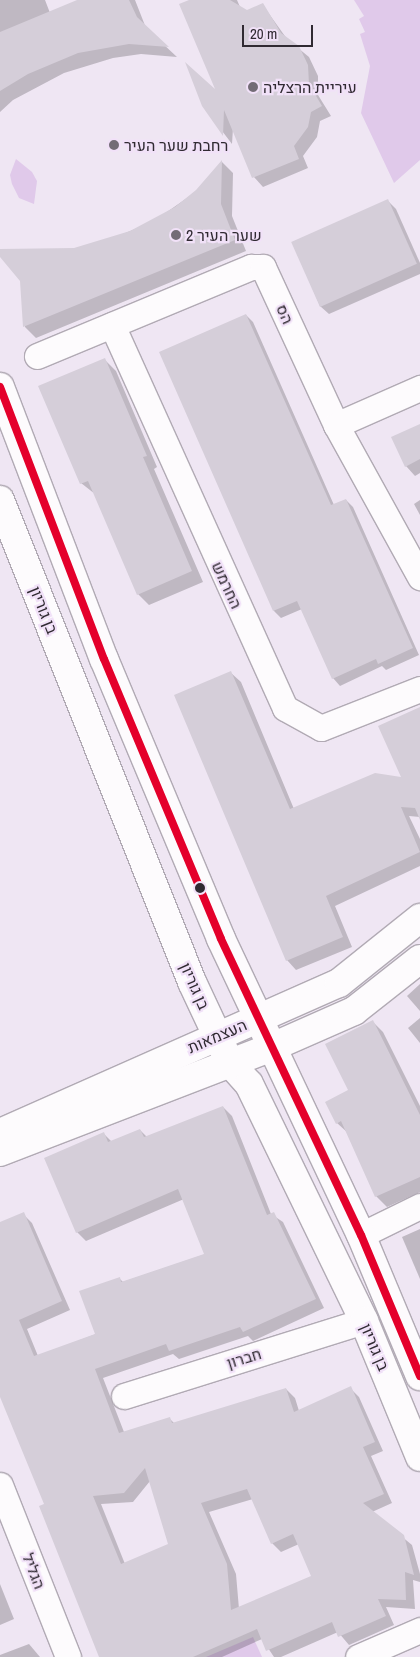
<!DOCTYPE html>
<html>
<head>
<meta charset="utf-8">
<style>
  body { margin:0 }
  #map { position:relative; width:420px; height:1657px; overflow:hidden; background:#efe6f3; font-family:"Archivo Narrow",Heebo,sans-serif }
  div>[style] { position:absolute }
  .green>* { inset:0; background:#e0c9ea }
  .shadow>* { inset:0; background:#0003 }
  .building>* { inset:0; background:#d5ced9; transform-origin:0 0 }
  .roads { filter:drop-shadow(1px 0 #b1aab4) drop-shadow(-1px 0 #b1aab4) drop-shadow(0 1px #b1aab4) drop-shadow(0 -1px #b1aab4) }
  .street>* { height:25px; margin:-12.5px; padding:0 12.5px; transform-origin:12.5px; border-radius:12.5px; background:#fdfbfd }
  .secondary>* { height:28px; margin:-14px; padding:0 14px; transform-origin:14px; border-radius:14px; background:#fdfbfd }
  .bus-1>* { height:8px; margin:-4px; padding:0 4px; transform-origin:4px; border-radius:4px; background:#e4002b }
  .dots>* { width:14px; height:14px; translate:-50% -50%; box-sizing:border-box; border:2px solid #f1e1f8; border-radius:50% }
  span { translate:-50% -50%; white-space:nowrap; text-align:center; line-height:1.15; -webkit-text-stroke:4.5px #f1e1f8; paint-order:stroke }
  .poi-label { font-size:16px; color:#302a32 }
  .left { translate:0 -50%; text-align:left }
  .street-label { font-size:16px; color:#302a32 }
  .scale { position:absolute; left:242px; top:25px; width:71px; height:22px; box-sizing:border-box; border:2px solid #302a32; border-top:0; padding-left:6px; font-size:15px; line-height:18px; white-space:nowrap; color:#302a32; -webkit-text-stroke:4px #f1e1f8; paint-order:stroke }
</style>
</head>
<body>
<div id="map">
  <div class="green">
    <i style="clip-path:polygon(354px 0,420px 0,420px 160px,394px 183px,361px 113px,370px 66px,360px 34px,365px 32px,359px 19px,364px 16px)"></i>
    <i style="clip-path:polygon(16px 159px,32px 172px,37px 181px,34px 204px,19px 198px,12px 184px,10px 175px)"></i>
    <i style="clip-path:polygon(253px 1637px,262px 1657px,206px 1657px)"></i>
  </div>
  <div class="shadow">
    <i style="clip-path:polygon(0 0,45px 0,50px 13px,80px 0,135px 0,146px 28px,177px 57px,141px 54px,113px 58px,64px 73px,13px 100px,0 112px)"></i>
    <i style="clip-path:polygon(192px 0,237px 0,240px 7px,247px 11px,262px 4px,287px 39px,309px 57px,318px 76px,318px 95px,331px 116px,320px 121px,317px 137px,303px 156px,308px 168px,263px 187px,254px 177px,233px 128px,232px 144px,203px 106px,218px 93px)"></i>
    <i style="clip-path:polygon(222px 162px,233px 173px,232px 216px,246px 251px,36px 338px,25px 327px,21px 281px,0 255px,0 250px,74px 249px,104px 242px,154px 221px,197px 191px)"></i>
    <i style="clip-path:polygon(388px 201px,396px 209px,420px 263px,420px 274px,329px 314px,320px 306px,293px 242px)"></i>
    <i style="clip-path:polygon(246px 315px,253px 322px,334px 505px,346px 500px,353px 507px,419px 655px,386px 670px,382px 666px,340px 686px,333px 678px,302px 609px,281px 618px,274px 611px,161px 353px)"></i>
    <i style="clip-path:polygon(105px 360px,116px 371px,157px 467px,154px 469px,203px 582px,149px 605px,138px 594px,95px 494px,81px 483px)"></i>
    <i style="clip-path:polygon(420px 425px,420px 473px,415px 476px,406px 466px)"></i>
    <i style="clip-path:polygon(420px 500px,420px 515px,414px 504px)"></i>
    <i style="clip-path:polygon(231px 673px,241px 682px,294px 809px,403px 779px,420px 708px,420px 817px,409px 816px,420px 839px,420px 866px,335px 906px,352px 947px,296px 970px,287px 960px)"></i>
    <i style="clip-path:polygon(420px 984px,420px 1011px,407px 996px)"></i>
    <i style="clip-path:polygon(420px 1018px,420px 1043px,408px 1028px)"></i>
    <i style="clip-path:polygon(373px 1022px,383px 1032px,420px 1106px,420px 1192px,387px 1207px,376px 1196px,348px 1133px,337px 1123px)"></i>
    <i style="clip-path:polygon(evenodd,223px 1107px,232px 1116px,271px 1214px,283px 1222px,324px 1308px,253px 1341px,248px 1336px,179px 1359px,173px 1354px,103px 1378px,124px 1432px,170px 1419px,175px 1424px,286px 1389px,295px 1398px,299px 1411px,350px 1388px,359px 1397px,383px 1451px,371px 1456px,392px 1503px,372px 1512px,412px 1545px,420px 1574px,420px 1582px,413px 1580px,415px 1609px,386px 1607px,394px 1625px,349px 1645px,338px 1632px,281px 1657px,274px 1657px,262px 1639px,222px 1657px,101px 1657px,46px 1504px,0 1393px,0 1224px,23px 1214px,32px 1223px,70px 1310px,27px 1329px,38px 1356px,96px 1334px,119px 1278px,123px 1282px,206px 1254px,184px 1199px,86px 1241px,77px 1232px,104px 1134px,112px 1142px,140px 1130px,147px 1137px,223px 1107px,150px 1481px,169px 1545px,125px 1564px,101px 1504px,133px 1502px,150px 1481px,223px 1107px,253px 1499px,272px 1543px,281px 1552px,299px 1544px,313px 1576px,239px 1609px,236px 1574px,209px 1512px,253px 1499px)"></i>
    <i style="clip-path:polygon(420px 1229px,420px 1279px,402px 1237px)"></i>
    <i style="clip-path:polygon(0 1584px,14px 1619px,0 1625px)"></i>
    <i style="clip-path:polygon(29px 1644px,40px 1657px,0 1657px,0 1655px)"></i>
  </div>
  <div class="building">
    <i style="clip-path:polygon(77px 0,129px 0,137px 17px,169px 47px,129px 44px,78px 53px,28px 74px,0 91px,0 32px)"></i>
    <i style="clip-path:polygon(189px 0,230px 0,247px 10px,263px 3px,281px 33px,299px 46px,308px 65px,309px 84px,322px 106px,311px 112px,308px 127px,294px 146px,299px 159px,252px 178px,224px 110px,223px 136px,202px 106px,185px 62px,215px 89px,179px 4px)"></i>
    <i style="clip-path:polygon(222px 160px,221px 204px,235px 240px,23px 327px,20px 281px,0 257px,0 249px,74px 248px,130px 231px,175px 207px,196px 190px)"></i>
    <i style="left:388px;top:199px;width:71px;height:106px;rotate:66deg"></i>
    <i style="clip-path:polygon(246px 314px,331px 505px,346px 499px,413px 648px,378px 664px,376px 659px,332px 679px,297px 601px,273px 611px,159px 352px)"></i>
    <i style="clip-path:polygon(105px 358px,147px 456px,143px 457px,192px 571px,137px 595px,88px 481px,80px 484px,38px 386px)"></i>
    <i style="clip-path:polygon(420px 424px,420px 459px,405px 467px,391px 437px)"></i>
    <i style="clip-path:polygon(231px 671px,290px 809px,375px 773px,401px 777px,378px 726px,420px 707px,420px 820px,415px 808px,401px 807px,420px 852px,326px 896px,343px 937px,286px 961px,174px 695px)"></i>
    <i style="clip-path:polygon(373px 1020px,420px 1115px,420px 1177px,375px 1197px,341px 1121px,336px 1124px,325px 1102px,348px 1090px,325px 1044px)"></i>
    <i style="clip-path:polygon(evenodd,223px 1106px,267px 1215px,274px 1212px,316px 1299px,243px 1332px,240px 1327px,169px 1351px,166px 1344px,95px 1369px,119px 1433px,170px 1417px,172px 1423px,286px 1388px,294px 1412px,351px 1386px,375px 1442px,363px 1447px,384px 1494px,363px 1503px,404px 1535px,414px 1575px,405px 1572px,406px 1600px,378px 1599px,386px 1616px,338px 1637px,332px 1622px,266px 1651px,257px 1629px,193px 1657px,99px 1657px,39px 1506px,44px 1504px,0 1397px,0 1222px,24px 1212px,62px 1301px,19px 1320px,34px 1356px,95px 1334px,79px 1291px,120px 1277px,121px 1282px,204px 1254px,178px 1189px,76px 1233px,44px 1158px,104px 1132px,108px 1142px,140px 1129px,144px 1137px,223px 1106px,145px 1468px,168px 1544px,121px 1564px,93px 1496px,124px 1493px,145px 1468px,223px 1106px,247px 1489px,271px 1544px,293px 1534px,311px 1576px,231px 1610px,227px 1564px,201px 1503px,247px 1489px)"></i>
  </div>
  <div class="roads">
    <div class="street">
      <i style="left:112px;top:325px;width:420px;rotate:65.7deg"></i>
      <i style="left:285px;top:708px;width:41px;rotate:29.1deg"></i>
      <i style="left:321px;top:728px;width:106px;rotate:-21.5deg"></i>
      <i style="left:37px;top:356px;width:232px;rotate:-22.6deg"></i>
      <i style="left:251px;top:267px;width:12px"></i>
      <i style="left:263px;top:267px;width:174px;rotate:65.2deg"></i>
      <i style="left:336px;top:425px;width:174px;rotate:61.1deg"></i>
      <i style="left:336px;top:425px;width:92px;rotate:-23.8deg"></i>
      <i style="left:361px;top:1235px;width:66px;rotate:-26.2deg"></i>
      <i style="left:124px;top:1396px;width:251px;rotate:-17.4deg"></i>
      <i style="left:0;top:1485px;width:185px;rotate:68.4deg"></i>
      <i style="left:358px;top:1657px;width:68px;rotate:-23.5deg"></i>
    </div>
    <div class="secondary">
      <i style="left:0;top:387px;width:291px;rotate:69.1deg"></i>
      <i style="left:104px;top:659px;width:303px;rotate:67.3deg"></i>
      <i style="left:221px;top:939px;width:327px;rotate:64.7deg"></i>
      <i style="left:361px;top:1235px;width:153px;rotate:67.3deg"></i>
      <i style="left:0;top:500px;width:519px;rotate:68.28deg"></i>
      <i style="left:192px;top:982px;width:89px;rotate:64.9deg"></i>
      <i style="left:230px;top:1063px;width:28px;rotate:48deg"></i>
      <i style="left:249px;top:1084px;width:263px;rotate:64.1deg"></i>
      <i style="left:364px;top:1321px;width:147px;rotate:67.6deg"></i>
      <i style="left:0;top:1133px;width:371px;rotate:-23.9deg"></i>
      <i style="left:339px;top:983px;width:104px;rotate:-38.7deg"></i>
      <i style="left:0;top:1152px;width:289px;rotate:-21.1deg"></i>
      <i style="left:270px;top:1048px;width:92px;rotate:-23.8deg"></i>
      <i style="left:354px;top:1011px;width:84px;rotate:-38.2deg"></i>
    </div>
  </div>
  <div class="bus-1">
    <i style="left:0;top:387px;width:291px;rotate:69.1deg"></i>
    <i style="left:104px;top:659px;width:303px;rotate:67.3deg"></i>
    <i style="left:221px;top:939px;width:327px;rotate:64.7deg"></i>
    <i style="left:361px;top:1235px;width:153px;rotate:67.3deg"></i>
  </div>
  <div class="dots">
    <i style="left:253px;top:87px;background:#736c76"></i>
    <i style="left:114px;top:145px;background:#736c76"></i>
    <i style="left:176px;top:235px;background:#736c76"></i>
    <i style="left:200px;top:888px;background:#302a32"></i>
  </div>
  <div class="poi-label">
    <span class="left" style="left:263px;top:87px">עיריית הרצליה</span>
    <span class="left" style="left:124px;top:145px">רחבת שער העיר</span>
    <span class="left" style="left:186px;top:235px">שער העיר 2</span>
  </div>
  <div class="street-label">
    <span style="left:285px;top:314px;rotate:66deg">הס</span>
    <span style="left:227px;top:585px;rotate:65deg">החרמש</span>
    <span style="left:44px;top:610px;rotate:68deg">בן גוריון</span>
    <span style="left:195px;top:986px;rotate:66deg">בן גוריון</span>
    <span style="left:217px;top:1036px;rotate:-23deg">העצמאות</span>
    <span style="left:375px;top:1347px;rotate:67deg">בן גוריון</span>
    <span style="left:244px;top:1358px;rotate:-17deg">חברון</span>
    <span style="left:34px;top:1571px;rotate:69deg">הגליל</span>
  </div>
  <div class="scale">20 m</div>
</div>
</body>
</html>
